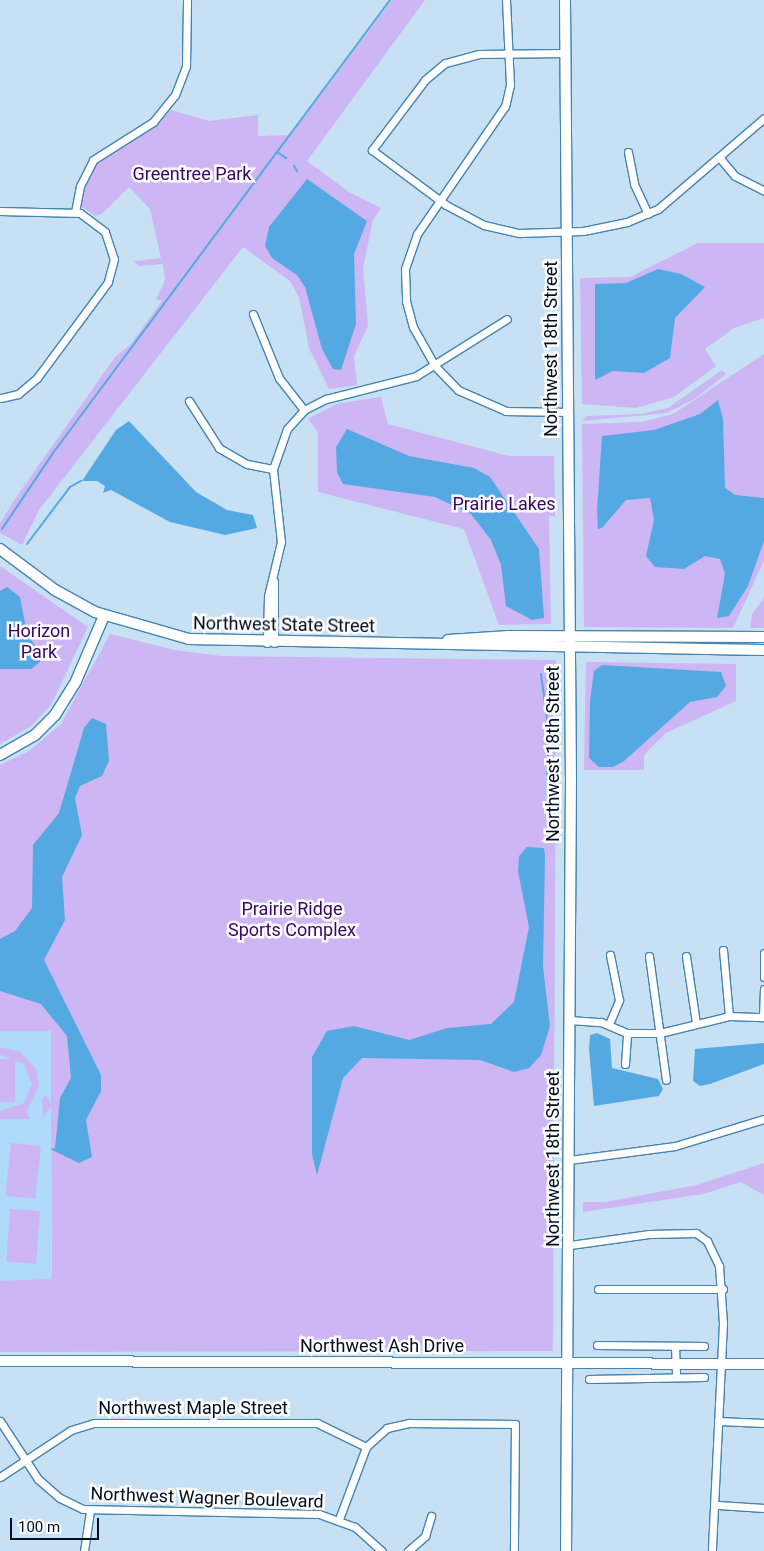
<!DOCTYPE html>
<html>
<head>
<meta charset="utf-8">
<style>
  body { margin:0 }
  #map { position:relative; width:764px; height:1551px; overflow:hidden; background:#c7e0f4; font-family:Roboto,sans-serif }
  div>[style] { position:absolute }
  .built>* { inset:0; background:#afdafa; transform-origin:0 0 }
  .green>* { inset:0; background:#ccb6f3; transform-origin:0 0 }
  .water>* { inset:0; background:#55a9e2 }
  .stream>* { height:2px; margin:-1px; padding:0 1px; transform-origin:1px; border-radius:1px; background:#55a9e2 }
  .roads { filter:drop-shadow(1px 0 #4384b1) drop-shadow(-1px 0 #4384b1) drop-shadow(0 1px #4384b1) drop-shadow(0 -1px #4384b1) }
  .street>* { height:7px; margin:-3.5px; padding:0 3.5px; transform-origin:3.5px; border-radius:3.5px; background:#fff }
  .secondary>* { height:10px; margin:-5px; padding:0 5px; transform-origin:5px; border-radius:5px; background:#fff }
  span { translate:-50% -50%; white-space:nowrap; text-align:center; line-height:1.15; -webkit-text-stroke:5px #fdfdfd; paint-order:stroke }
  .park-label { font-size:18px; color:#3a0566 }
  .street-label { font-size:18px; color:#000e1f }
  .scale { position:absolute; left:10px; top:1518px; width:89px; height:22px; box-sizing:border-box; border:2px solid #000e1f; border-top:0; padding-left:6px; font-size:15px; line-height:18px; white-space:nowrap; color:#000e1f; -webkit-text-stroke:4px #fdfdfd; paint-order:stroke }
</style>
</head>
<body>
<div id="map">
  <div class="built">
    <i style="left:0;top:1031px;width:51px;height:250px"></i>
  </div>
  <div class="green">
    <i style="clip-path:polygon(392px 0,425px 0,307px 161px,349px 192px,381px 208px,373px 220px,363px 268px,368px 326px,354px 356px,357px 385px,329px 389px,309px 348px,299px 297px,290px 281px,243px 247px,39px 510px,22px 545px,0 533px,0 523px,15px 499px,115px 357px,131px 344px,162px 301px,156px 299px,165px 281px,163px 264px,139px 266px,134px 261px,161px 258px,150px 209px,129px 187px,102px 214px,95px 216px,81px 206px,86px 182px,97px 164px,155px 126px,171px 110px,209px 121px,258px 115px,258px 136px,290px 135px)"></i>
    <i style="clip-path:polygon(698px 243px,764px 243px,764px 318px,734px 328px,705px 349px,716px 366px,674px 397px,636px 408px,582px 404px,580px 278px,630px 277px)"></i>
    <i style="clip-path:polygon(764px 354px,764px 561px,733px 628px,584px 627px,582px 424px,642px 422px,673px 414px)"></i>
    <i style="clip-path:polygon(722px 370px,726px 374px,696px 398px,667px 413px,582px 421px,588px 416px,641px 414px,668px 408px)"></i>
    <i style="clip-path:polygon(381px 397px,388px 424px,509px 456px,554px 456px,555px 516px,549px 516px,551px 624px,499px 625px,464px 529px,318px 492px,318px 432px,308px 419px,336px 404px)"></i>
    <i style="clip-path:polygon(0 566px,88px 627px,51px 705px,31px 726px,0 744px)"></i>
    <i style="clip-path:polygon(764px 598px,764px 628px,750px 628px,752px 614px)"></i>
    <i style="clip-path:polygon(110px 634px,174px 650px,221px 656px,556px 660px,553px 1351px,0 1352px,0 1281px,51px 1279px,52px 1270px,51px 1107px,43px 1117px,42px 1100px,46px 1094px,51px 1105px,51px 1031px,0 1031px,0 765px,29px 751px,61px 724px)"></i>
    <i style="clip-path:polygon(586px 662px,736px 664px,736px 701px,666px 733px,644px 755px,644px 770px,584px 770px)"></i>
    <i style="clip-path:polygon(0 1047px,20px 1052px,36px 1069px,39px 1085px,27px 1111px,30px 1119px,0 1119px,0 1111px,24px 1103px,32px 1084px,24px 1064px,0 1055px)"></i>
    <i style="left:0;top:1059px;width:15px;height:43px"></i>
    <i style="left:11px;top:1143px;width:30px;height:53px;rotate:6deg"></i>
    <i style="clip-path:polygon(764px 1163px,764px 1195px,741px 1182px,703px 1194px,583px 1212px,583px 1202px,605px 1202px,697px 1185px)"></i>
    <i style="left:10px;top:1209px;width:30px;height:53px;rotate:4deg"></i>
  </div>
  <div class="water">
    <i style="clip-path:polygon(307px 179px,367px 221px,354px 254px,356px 324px,341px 370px,333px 369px,322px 349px,305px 287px,297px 275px,272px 258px,265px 246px,269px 227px)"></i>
    <i style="clip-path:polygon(658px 269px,681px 274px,705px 287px,675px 318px,670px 358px,644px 373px,613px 371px,595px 380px,595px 284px,626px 283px)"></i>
    <i style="clip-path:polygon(718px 400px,723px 419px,725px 488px,735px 495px,764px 498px,764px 541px,748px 586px,729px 616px,717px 618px,725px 574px,720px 559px,705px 556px,684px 569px,655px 567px,646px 556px,654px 520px,650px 498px,626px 500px,602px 528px,598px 529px,597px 511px,602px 436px,654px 430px,700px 414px)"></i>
    <i style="clip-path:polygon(129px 421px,196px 492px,227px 510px,253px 515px,257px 528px,225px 535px,170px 522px,111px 490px,103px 493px,105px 486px,97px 481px,82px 481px,116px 430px)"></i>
    <i style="clip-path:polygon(347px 429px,409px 456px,474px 468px,490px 477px,539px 549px,544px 618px,532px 620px,506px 606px,501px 565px,491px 540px,471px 514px,435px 497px,343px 484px,337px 472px,336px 447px)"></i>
    <i style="clip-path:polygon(7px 587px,20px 597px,27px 633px,40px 654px,40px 662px,31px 669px,0 669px,0 591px)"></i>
    <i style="clip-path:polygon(602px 665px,721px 672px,726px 686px,717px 697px,690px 702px,624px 761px,613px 767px,599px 767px,589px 758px,590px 701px,594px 671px)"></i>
    <i style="clip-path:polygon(92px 718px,106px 724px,109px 761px,102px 776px,80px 786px,75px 798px,82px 835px,62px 877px,65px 920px,44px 960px,101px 1075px,101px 1091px,86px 1120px,92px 1157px,79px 1163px,50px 1149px,55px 1148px,60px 1098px,71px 1078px,67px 1036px,41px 1004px,0 991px,0 939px,15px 931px,32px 908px,33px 845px,59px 813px,84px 728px)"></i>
    <i style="clip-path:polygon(527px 847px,544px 848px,545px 856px,543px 967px,550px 1026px,541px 1055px,529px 1068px,514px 1072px,480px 1060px,362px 1058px,343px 1078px,317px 1175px,312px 1154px,312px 1057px,327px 1031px,354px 1026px,409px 1040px,447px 1028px,491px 1024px,514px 1002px,529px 927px,518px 871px,519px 856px)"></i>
    <i style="clip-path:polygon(597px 1033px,610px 1039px,612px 1068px,658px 1079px,663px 1089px,659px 1096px,594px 1106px,589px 1049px,590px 1035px)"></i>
    <i style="clip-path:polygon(764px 1043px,764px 1064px,710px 1084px,700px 1086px,693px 1081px,695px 1049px)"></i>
  </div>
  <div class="stream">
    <i style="left:277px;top:152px;width:11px;rotate:34deg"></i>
    <i style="left:294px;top:166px;width:6px;rotate:59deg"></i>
    <i style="left:2px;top:529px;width:92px;rotate:-56.1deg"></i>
    <i style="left:53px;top:453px;width:565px;rotate:-53.35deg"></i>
    <i style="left:27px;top:544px;width:71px;rotate:-53deg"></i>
    <i style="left:70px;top:487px;width:13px;rotate:-29deg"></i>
    <i style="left:541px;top:674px;width:52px;rotate:82.3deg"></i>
    <i style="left:548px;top:726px;width:81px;rotate:90.7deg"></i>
  </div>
  <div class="roads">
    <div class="street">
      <i style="left:506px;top:0;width:85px;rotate:87.3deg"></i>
      <i style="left:510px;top:85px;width:22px;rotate:103deg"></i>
      <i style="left:505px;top:106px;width:155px;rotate:124.5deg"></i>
      <i style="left:417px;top:234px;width:37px;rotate:109deg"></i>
      <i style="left:405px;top:269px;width:32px;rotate:88deg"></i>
      <i style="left:406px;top:301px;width:27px;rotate:75deg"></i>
      <i style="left:413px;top:327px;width:45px;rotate:60.6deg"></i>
      <i style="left:435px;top:366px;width:33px;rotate:46deg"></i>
      <i style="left:458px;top:390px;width:52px;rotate:23.6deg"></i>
      <i style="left:506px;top:411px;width:62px;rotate:0.9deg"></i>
      <i style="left:566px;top:53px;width:87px;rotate:179.3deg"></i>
      <i style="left:479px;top:54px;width:35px;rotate:165deg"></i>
      <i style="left:445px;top:63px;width:26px;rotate:140deg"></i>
      <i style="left:425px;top:80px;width:88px;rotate:127.1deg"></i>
      <i style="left:372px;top:150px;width:92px;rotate:36.6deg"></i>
      <i style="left:446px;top:205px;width:43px;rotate:27.8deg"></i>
      <i style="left:484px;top:225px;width:36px;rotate:13deg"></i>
      <i style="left:519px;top:233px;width:64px;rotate:-1.8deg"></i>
      <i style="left:583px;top:231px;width:45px;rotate:-11.6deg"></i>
      <i style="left:627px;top:222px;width:34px;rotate:-23deg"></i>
      <i style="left:658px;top:209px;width:140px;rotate:-40.6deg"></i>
      <i style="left:628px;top:152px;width:33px;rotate:79deg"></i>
      <i style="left:634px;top:184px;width:33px;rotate:65deg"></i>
      <i style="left:719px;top:157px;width:25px;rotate:50deg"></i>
      <i style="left:735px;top:176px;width:33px;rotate:27deg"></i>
      <i style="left:0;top:211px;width:80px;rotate:1.4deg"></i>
      <i style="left:80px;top:213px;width:31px;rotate:37deg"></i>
      <i style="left:105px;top:232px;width:28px;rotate:72deg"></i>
      <i style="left:114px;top:259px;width:24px;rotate:105deg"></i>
      <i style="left:108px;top:282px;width:119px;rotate:126.5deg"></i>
      <i style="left:37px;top:378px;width:25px;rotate:140deg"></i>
      <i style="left:18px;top:394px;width:18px;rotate:167deg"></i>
      <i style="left:75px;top:212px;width:26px;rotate:-79deg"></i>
      <i style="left:80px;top:186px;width:29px;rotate:-63deg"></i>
      <i style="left:93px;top:160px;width:71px;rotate:-32.3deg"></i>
      <i style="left:153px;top:122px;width:35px;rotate:-51deg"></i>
      <i style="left:175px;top:95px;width:31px;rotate:-69deg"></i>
      <i style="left:186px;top:66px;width:66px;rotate:-89.1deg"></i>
      <i style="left:253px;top:314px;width:69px;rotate:67.9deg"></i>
      <i style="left:279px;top:378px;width:41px;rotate:52deg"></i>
      <i style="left:189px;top:401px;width:56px;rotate:57.4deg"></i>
      <i style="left:219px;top:448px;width:32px;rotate:30deg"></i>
      <i style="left:247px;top:464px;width:26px;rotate:11deg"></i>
      <i style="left:267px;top:643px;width:47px;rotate:-88.8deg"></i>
      <i style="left:268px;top:596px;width:56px;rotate:-76.5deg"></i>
      <i style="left:281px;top:542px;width:73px;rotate:-96.3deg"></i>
      <i style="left:273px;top:469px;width:42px;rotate:-70.7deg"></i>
      <i style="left:287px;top:429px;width:25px;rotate:-48deg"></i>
      <i style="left:304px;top:410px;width:25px;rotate:-27deg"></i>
      <i style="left:326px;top:399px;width:93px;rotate:-14.3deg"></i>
      <i style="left:416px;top:376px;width:107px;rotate:-32.1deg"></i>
      <i style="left:274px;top:643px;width:62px;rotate:-90deg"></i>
      <i style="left:723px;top:950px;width:66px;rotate:84.8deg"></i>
      <i style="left:764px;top:953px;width:24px;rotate:90deg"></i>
      <i style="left:649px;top:956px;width:125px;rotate:82.2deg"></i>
      <i style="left:686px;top:956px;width:68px;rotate:81.5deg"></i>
      <i style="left:763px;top:1017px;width:28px;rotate:-88deg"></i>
      <i style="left:569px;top:1020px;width:32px;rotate:4deg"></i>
      <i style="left:601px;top:1022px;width:28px;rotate:23deg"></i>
      <i style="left:627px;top:1033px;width:33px"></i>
      <i style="left:660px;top:1033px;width:71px;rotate:-13.8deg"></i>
      <i style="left:729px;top:1016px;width:35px;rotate:2deg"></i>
      <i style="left:609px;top:1024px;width:26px;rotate:-67deg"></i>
      <i style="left:619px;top:1000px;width:46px;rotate:-101.3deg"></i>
      <i style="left:625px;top:1064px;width:31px;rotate:-86deg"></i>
      <i style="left:569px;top:1160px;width:107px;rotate:-7.5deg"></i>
      <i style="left:675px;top:1146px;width:93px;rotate:-16.9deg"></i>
      <i style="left:570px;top:1245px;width:80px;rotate:-7.9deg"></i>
      <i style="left:649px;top:1234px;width:47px;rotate:-1.2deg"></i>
      <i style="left:696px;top:1233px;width:14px;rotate:36deg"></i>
      <i style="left:707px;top:1241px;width:28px;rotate:64deg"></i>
      <i style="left:719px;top:1266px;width:57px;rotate:86deg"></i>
      <i style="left:723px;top:1323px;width:228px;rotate:92.8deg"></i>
      <i style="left:598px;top:1289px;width:125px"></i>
      <i style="left:597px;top:1345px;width:107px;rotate:0.5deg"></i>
      <i style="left:675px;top:1346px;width:31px;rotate:88deg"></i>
      <i style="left:589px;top:1379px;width:115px;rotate:-1deg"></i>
      <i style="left:0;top:1421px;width:69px;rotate:56.8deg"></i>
      <i style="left:38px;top:1479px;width:29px;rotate:41deg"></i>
      <i style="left:60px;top:1498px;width:25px;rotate:26deg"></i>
      <i style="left:83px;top:1509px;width:236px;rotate:1.2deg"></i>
      <i style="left:319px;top:1514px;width:38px;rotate:20deg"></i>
      <i style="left:355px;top:1527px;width:36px;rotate:42deg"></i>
      <i style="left:718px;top:1421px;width:46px;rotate:2.5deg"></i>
      <i style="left:0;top:1477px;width:85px;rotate:-33.5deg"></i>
      <i style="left:71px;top:1430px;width:24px;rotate:-17deg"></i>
      <i style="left:94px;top:1423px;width:223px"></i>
      <i style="left:317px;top:1423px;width:55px;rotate:26.1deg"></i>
      <i style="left:718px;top:1505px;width:46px;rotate:3.7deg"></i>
      <i style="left:339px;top:1519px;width:77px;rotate:-69.4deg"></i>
      <i style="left:366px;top:1447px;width:28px;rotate:-42deg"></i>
      <i style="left:387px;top:1428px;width:23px;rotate:-13deg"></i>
      <i style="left:409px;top:1423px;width:106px;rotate:0.5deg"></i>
      <i style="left:515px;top:1424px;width:127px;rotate:90.5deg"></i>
      <i style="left:84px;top:1551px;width:40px;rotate:-81.5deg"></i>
      <i style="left:408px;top:1551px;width:23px;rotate:-41deg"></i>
      <i style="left:425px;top:1536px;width:21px;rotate:-73deg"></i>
    </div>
    <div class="secondary">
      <i style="left:565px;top:0;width:778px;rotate:89.56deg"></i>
      <i style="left:571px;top:778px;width:773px;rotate:90.37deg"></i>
      <i style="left:0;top:549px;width:69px;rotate:36.7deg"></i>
      <i style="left:55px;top:590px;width:46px;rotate:28.8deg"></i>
      <i style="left:95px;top:612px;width:98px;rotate:16deg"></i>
      <i style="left:189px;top:639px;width:575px;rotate:1.1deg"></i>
      <i style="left:448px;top:640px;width:61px;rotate:-3.8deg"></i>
      <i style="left:509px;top:636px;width:255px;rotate:0.2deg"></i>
      <i style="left:0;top:755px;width:40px;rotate:-29.7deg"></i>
      <i style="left:35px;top:735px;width:28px;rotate:-45deg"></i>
      <i style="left:55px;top:715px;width:40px;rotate:-58deg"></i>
      <i style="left:76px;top:681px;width:71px;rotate:-66.7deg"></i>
      <i style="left:0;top:1361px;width:764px;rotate:0.22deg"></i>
    </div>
  </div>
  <div class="park-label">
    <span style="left:192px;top:174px">Greentree Park</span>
    <span style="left:504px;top:504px">Prairie Lakes</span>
    <span style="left:39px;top:642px">Horizon<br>Park</span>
    <span style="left:292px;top:920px">Prairie Ridge<br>Sports Complex</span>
  </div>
  <div class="street-label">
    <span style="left:551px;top:349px;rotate:-90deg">Northwest 18th Street</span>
    <span style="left:284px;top:625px;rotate:1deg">Northwest State Street</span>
    <span style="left:553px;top:754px;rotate:-90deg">Northwest 18th Street</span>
    <span style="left:553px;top:1159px;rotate:-90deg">Northwest 18th Street</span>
    <span style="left:382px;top:1346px">Northwest Ash Drive</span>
    <span style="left:193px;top:1408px">Northwest Maple Street</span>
    <span style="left:207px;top:1498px;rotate:2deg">Northwest Wagner Boulevard</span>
  </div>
  <div class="scale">100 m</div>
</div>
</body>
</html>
